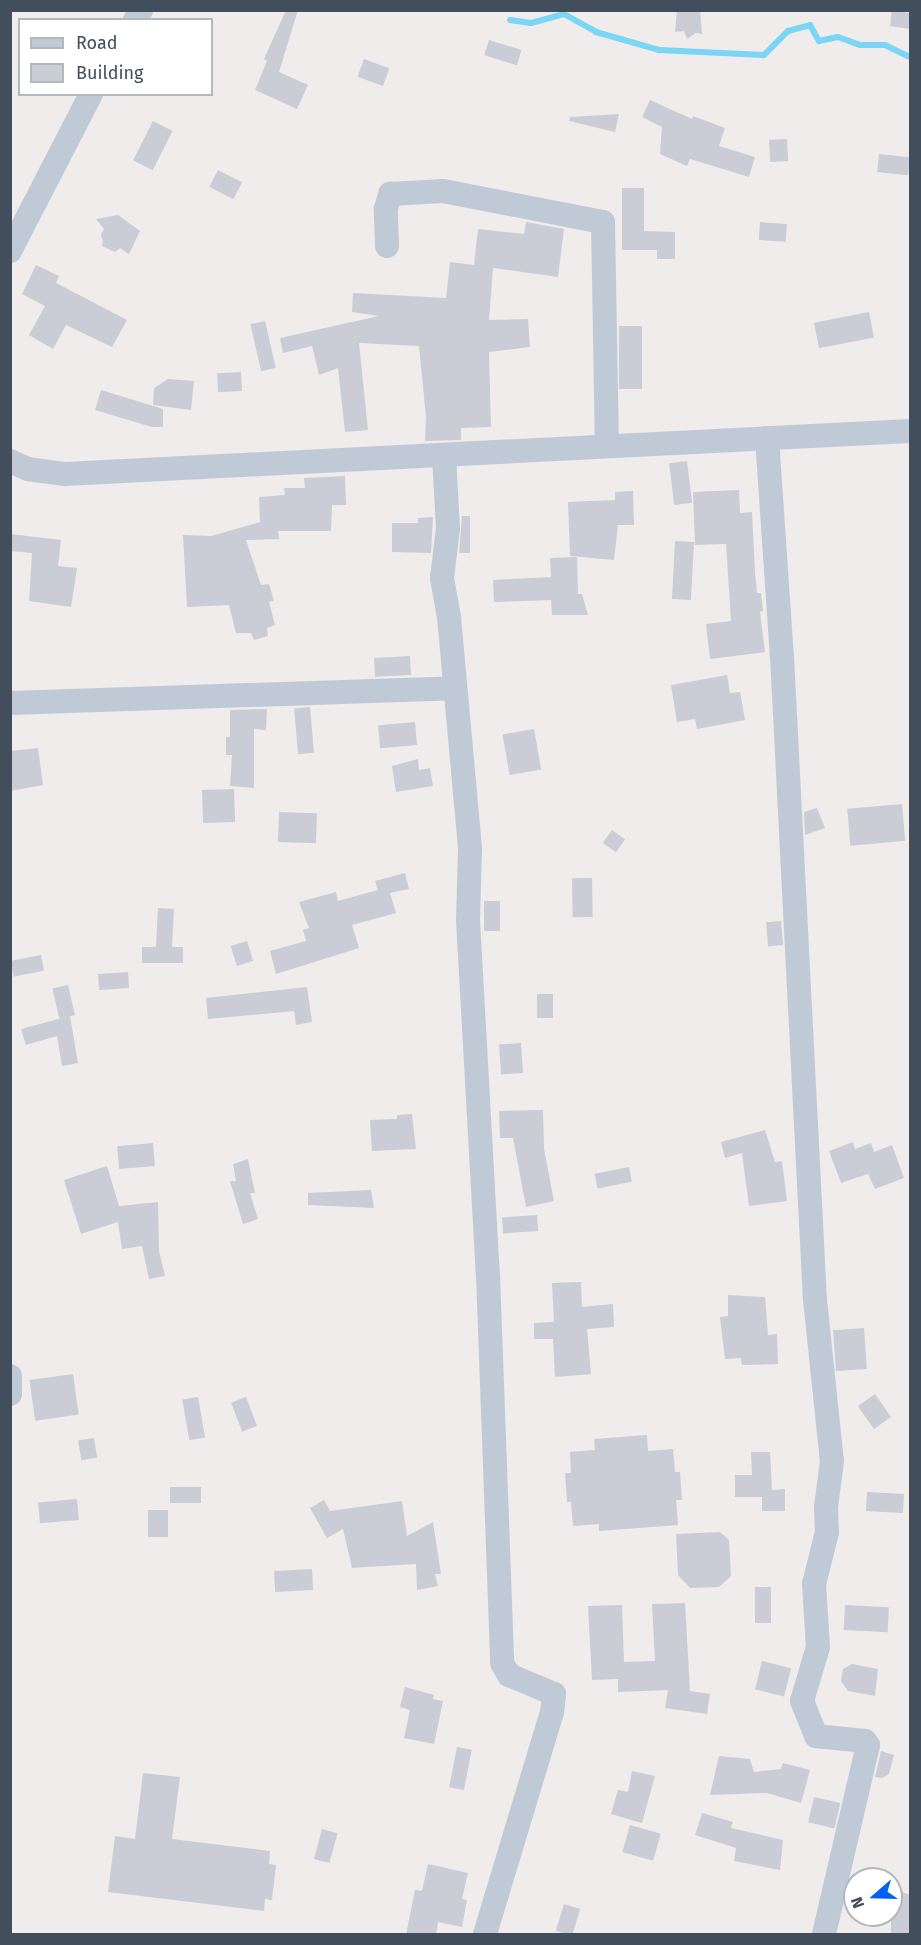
<!DOCTYPE html>
<html>
<head>
<meta charset="utf-8">
<style>
  body { margin:0 }
  #map { position:relative; width:921px; height:1945px; overflow:hidden; background:#efeceb; font-family:"Fira Sans",sans-serif }
  div>[style] { position:absolute }
  .stream>* { height:6px; margin:-3px; padding:0 3px; transform-origin:3px; border-radius:3px; background:#7bd5f5 }
  .building>* { inset:0; background:#cacdd5; transform-origin:0 0 }
  .minor>* { height:24px; margin:-12px; padding:0 12px; transform-origin:12px; border-radius:12px; background:#c0cad6 }
  span { translate:-50% -50%; white-space:nowrap; text-align:center; line-height:1.15; -webkit-text-stroke:4.5px #fff; paint-order:stroke }
  .frame { position:absolute; inset:0; border:12px solid #424e5b; pointer-events:none }
  .legend { position:absolute; left:18px; top:18px; width:195px; height:78px; box-sizing:border-box; background:#fff; border:2px solid #b3b8bd; margin:0; padding:8px 10px; list-style:none; font-size:18px; color:#424e5b }
  .legend li { display:flex; align-items:center; gap:12px; height:30px }
  .legend b { width:30px; border:2px solid #b3b8bd }
  .north { position:absolute; left:843px; top:1867px; width:60px; height:60px; box-sizing:border-box; background:#fff; border:2px solid #b3b8bd; border-radius:50%; rotate:250deg; font-size:16px; font-weight:700; line-height:24px; text-align:center; color:#424e5b }
  .north::after { content:''; display:block; margin:auto; width:21px; height:27px; background:#055ff0; clip-path:polygon(50% 0,100% 100%,50% 72%,0 100%) }
</style>
</head>
<body>
<div id="map">
  <div class="stream">
    <i style="left:510px;top:20px;width:21px;rotate:8deg"></i>
    <i style="left:531px;top:23px;width:34px;rotate:-15deg"></i>
    <i style="left:564px;top:14px;width:37px;rotate:29deg"></i>
    <i style="left:596px;top:32px;width:66px;rotate:15.9deg"></i>
    <i style="left:659px;top:50px;width:105px;rotate:2.7deg"></i>
    <i style="left:764px;top:55px;width:34px;rotate:-45deg"></i>
    <i style="left:788px;top:31px;width:23px;rotate:-15deg"></i>
    <i style="left:810px;top:25px;width:18px;rotate:61deg"></i>
    <i style="left:819px;top:41px;width:19px;rotate:-12deg"></i>
    <i style="left:838px;top:37px;width:23px;rotate:20deg"></i>
    <i style="left:860px;top:45px;width:25px"></i>
    <i style="left:885px;top:45px;width:28px;rotate:26deg"></i>
  </div>
  <div class="building">
    <i style="clip-path:polygon(286px 10px,298px 10px,279px 72px,308px 85px,297px 109px,255px 90px,267px 61px,264px 59px)"></i>
    <i style="clip-path:polygon(677px 10px,700px 10px,702px 34px,696px 33px,687px 39px,684px 31px,675px 32px)"></i>
    <i style="clip-path:polygon(892px 10px,910px 13px,910px 29px,890px 26px)"></i>
    <i style="left:489px;top:40px;width:34px;height:16px;rotate:17deg"></i>
    <i style="left:364px;top:59px;width:27px;height:19px;rotate:20deg"></i>
    <i style="clip-path:polygon(650px 100px,692px 119px,693px 116px,725px 128px,719px 146px,755px 157px,749px 177px,690px 159px,687px 166px,660px 154px,662px 127px,642px 117px)"></i>
    <i style="clip-path:polygon(619px 114px,615px 132px,569px 121px,570px 117px)"></i>
    <i style="left:153px;top:121px;width:22px;height:44px;rotate:27deg"></i>
    <i style="left:787px;top:139px;width:22px;height:18px;rotate:87deg"></i>
    <i style="left:879px;top:154px;width:31px;height:18px;rotate:6deg"></i>
    <i style="left:218px;top:170px;width:27px;height:19px;rotate:27deg"></i>
    <i style="clip-path:polygon(622px 188px,644px 188px,644px 231px,675px 232px,675px 259px,657px 259px,657px 250px,622px 250px)"></i>
    <i style="clip-path:polygon(118px 215px,140px 231px,129px 254px,120px 248px,115px 252px,102px 246px,103px 241px,101px 235px,104px 229px,96px 219px)"></i>
    <i style="clip-path:polygon(526px 222px,564px 229px,558px 277px,493px 268px,489px 320px,528px 319px,530px 347px,489px 352px,491px 427px,461px 428px,461px 440px,425px 441px,426px 417px,419px 346px,359px 343px,368px 430px,345px 432px,338px 368px,319px 375px,312px 346px,283px 353px,280px 338px,379px 316px,352px 312px,353px 293px,446px 298px,450px 262px,474px 265px,478px 229px,524px 234px)"></i>
    <i style="left:760px;top:222px;width:27px;height:18px;rotate:4deg"></i>
    <i style="clip-path:polygon(36px 265px,59px 276px,56px 283px,127px 320px,112px 347px,66px 325px,53px 349px,29px 335px,45px 306px,22px 294px)"></i>
    <i style="left:869px;top:312px;width:26px;height:56px;rotate:79deg"></i>
    <i style="left:265px;top:321px;width:48px;height:15px;rotate:77deg"></i>
    <i style="left:619px;top:326px;width:23px;height:63px"></i>
    <i style="left:241px;top:372px;width:19px;height:24px;rotate:87deg"></i>
    <i style="clip-path:polygon(168px 379px,194px 381px,191px 410px,153px 405px,154px 388px)"></i>
    <i style="clip-path:polygon(101px 390px,163px 409px,163px 427px,152px 427px,95px 410px)"></i>
    <i style="left:687px;top:461px;width:42px;height:18px;rotate:83deg"></i>
    <i style="clip-path:polygon(345px 476px,346px 505px,332px 505px,331px 531px,278px 531px,279px 539px,246px 540px,261px 585px,269px 584px,274px 601px,269px 602px,275px 625px,267px 628px,268px 636px,254px 640px,251px 633px,236px 633px,229px 605px,187px 607px,183px 535px,211px 536px,260px 522px,259px 497px,285px 495px,284px 488px,305px 488px,304px 478px)"></i>
    <i style="clip-path:polygon(739px 490px,740px 513px,752px 512px,755px 572px,757px 593px,761px 593px,763px 611px,760px 612px,765px 652px,710px 659px,706px 624px,731px 621px,726px 544px,695px 545px,693px 492px)"></i>
    <i style="clip-path:polygon(633px 491px,634px 525px,618px 525px,614px 560px,570px 556px,568px 502px,615px 500px,615px 492px)"></i>
    <i style="clip-path:polygon(462px 516px,470px 516px,470px 553px,459px 553px)"></i>
    <i style="clip-path:polygon(433px 517px,431px 553px,392px 552px,392px 523px,418px 523px,418px 518px)"></i>
    <i style="clip-path:polygon(10px 534px,61px 540px,58px 566px,77px 568px,71px 607px,29px 601px,32px 553px,10px 551px)"></i>
    <i style="left:675px;top:541px;width:19px;height:58px;rotate:3deg"></i>
    <i style="clip-path:polygon(577px 557px,578px 594px,582px 594px,588px 615px,552px 615px,551px 600px,494px 602px,493px 580px,551px 577px,550px 558px)"></i>
    <i style="left:410px;top:656px;width:19px;height:36px;rotate:87deg"></i>
    <i style="clip-path:polygon(727px 675px,730px 693px,740px 692px,745px 720px,697px 729px,695px 719px,677px 722px,671px 685px)"></i>
    <i style="left:310px;top:707px;width:46px;height:16px;rotate:85deg"></i>
    <i style="clip-path:polygon(267px 709px,266px 730px,254px 729px,254px 788px,230px 786px,232px 755px,226px 755px,226px 737px,230px 737px,230px 710px)"></i>
    <i style="left:415px;top:722px;width:23px;height:37px;rotate:85deg"></i>
    <i style="left:534px;top:729px;width:41px;height:32px;rotate:80deg"></i>
    <i style="clip-path:polygon(38px 748px,43px 785px,10px 791px,10px 751px)"></i>
    <i style="clip-path:polygon(418px 759px,419px 770px,430px 768px,433px 786px,396px 792px,392px 766px)"></i>
    <i style="left:234px;top:789px;width:33px;height:32px;rotate:88deg"></i>
    <i style="left:902px;top:804px;width:37px;height:55px;rotate:85deg"></i>
    <i style="clip-path:polygon(817px 808px,825px 828px,805px 835px,804px 812px)"></i>
    <i style="left:279px;top:812px;width:38px;height:30px;rotate:2deg"></i>
    <i style="left:612px;top:830px;width:16px;height:16px;rotate:35deg"></i>
    <i style="clip-path:polygon(405px 873px,409px 889px,390px 893px,396px 913px,352px 925px,359px 948px,276px 974px,270px 951px,306px 941px,303px 930px,309px 928px,299px 902px,336px 892px,338px 901px,378px 890px,375px 881px)"></i>
    <i style="left:592px;top:878px;width:39px;height:20px;rotate:89deg"></i>
    <i style="left:484px;top:901px;width:16px;height:30px"></i>
    <i style="clip-path:polygon(158px 908px,174px 909px,172px 947px,183px 947px,183px 963px,142px 963px,142px 947px,156px 947px)"></i>
    <i style="left:781px;top:921px;width:24px;height:15px;rotate:85deg"></i>
    <i style="left:247px;top:941px;width:21px;height:17px;rotate:73deg"></i>
    <i style="left:41px;top:955px;width:16px;height:31px;rotate:79deg"></i>
    <i style="left:128px;top:972px;width:16px;height:30px;rotate:86deg"></i>
    <i style="left:68px;top:985px;width:31px;height:16px;rotate:77deg"></i>
    <i style="clip-path:polygon(307px 987px,312px 1022px,296px 1025px,294px 1011px,208px 1019px,206px 998px)"></i>
    <i style="left:537px;top:994px;width:16px;height:24px"></i>
    <i style="clip-path:polygon(70px 1016px,78px 1063px,62px 1066px,57px 1036px,26px 1045px,21px 1029px)"></i>
    <i style="left:521px;top:1043px;width:30px;height:22px;rotate:86deg"></i>
    <i style="clip-path:polygon(543px 1110px,544px 1149px,554px 1201px,526px 1207px,513px 1138px,500px 1138px,499px 1111px)"></i>
    <i style="clip-path:polygon(412px 1114px,416px 1149px,372px 1151px,370px 1120px,397px 1119px,397px 1115px)"></i>
    <i style="clip-path:polygon(765px 1130px,775px 1162px,782px 1161px,787px 1201px,749px 1206px,742px 1153px,725px 1158px,721px 1142px)"></i>
    <i style="clip-path:polygon(853px 1142px,855px 1149px,871px 1143px,874px 1152px,892px 1145px,904px 1178px,875px 1189px,868px 1174px,841px 1183px,829px 1151px)"></i>
    <i style="left:153px;top:1143px;width:23px;height:36px;rotate:85deg"></i>
    <i style="clip-path:polygon(248px 1159px,255px 1193px,250px 1193px,258px 1219px,243px 1224px,230px 1181px,236px 1181px,233px 1164px)"></i>
    <i style="clip-path:polygon(107px 1166px,119px 1206px,158px 1202px,159px 1251px,165px 1276px,149px 1279px,142px 1246px,122px 1249px,118px 1222px,81px 1234px,64px 1180px)"></i>
    <i style="left:629px;top:1167px;width:15px;height:35px;rotate:79deg"></i>
    <i style="clip-path:polygon(371px 1190px,374px 1208px,308px 1205px,308px 1193px)"></i>
    <i style="left:537px;top:1215px;width:16px;height:35px;rotate:86deg"></i>
    <i style="clip-path:polygon(581px 1282px,582px 1307px,613px 1304px,614px 1327px,587px 1329px,591px 1374px,555px 1377px,553px 1339px,534px 1339px,534px 1323px,554px 1322px,552px 1283px)"></i>
    <i style="clip-path:polygon(728px 1295px,765px 1297px,768px 1335px,777px 1334px,778px 1364px,742px 1365px,741px 1358px,725px 1359px,720px 1317px,728px 1316px)"></i>
    <i style="left:864px;top:1328px;width:41px;height:31px;rotate:86deg"></i>
    <i style="left:73px;top:1374px;width:41px;height:44px;rotate:82deg"></i>
    <i style="left:875px;top:1394px;width:28px;height:21px;rotate:55deg"></i>
    <i style="left:198px;top:1397px;width:41px;height:16px;rotate:80deg"></i>
    <i style="left:246px;top:1397px;width:31px;height:16px;rotate:69deg"></i>
    <i style="clip-path:polygon(647px 1435px,648px 1451px,673px 1449px,675px 1472px,680px 1472px,682px 1500px,676px 1500px,678px 1525px,599px 1531px,599px 1524px,573px 1526px,571px 1502px,567px 1502px,565px 1473px,571px 1473px,570px 1452px,595px 1450px,594px 1439px)"></i>
    <i style="left:94px;top:1438px;width:20px;height:16px;rotate:81deg"></i>
    <i style="clip-path:polygon(751px 1452px,770px 1452px,772px 1490px,785px 1489px,785px 1511px,762px 1511px,762px 1497px,735px 1497px,735px 1475px,752px 1475px)"></i>
    <i style="left:201px;top:1487px;width:16px;height:31px;rotate:90deg"></i>
    <i style="left:867px;top:1492px;width:37px;height:19px;rotate:3deg"></i>
    <i style="left:77px;top:1499px;width:21px;height:39px;rotate:85deg"></i>
    <i style="clip-path:polygon(324px 1500px,330px 1511px,402px 1501px,407px 1536px,433px 1522px,441px 1574px,435px 1574px,438px 1586px,417px 1590px,416px 1564px,352px 1568px,343px 1529px,327px 1538px,310px 1508px)"></i>
    <i style="left:148px;top:1510px;width:20px;height:27px"></i>
    <i style="clip-path:polygon(720px 1532px,729px 1540px,731px 1576px,719px 1587px,690px 1588px,678px 1575px,676px 1534px)"></i>
    <i style="left:312px;top:1569px;width:21px;height:38px;rotate:87deg"></i>
    <i style="left:755px;top:1587px;width:16px;height:36px"></i>
    <i style="clip-path:polygon(685px 1603px,690px 1691px,710px 1694px,707px 1714px,665px 1708px,668px 1690px,618px 1692px,618px 1679px,592px 1680px,588px 1606px,622px 1605px,624px 1662px,655px 1661px,652px 1604px)"></i>
    <i style="left:845px;top:1605px;width:44px;height:25px;rotate:3deg"></i>
    <i style="left:762px;top:1661px;width:30px;height:29px;rotate:14deg"></i>
    <i style="clip-path:polygon(852px 1664px,878px 1669px,875px 1696px,848px 1691px,841px 1681px,843px 1669px)"></i>
    <i style="clip-path:polygon(405px 1687px,434px 1695px,433px 1699px,443px 1701px,434px 1744px,404px 1738px,410px 1710px,400px 1707px)"></i>
    <i style="left:457px;top:1747px;width:15px;height:41px;rotate:11deg"></i>
    <i style="clip-path:polygon(881px 1751px,894px 1755px,889px 1774px,882px 1778px,875px 1777px)"></i>
    <i style="clip-path:polygon(719px 1756px,750px 1759px,754px 1772px,781px 1769px,783px 1763px,810px 1770px,801px 1803px,767px 1793px,710px 1795px)"></i>
    <i style="clip-path:polygon(632px 1771px,655px 1776px,642px 1823px,611px 1814px,618px 1790px,628px 1792px)"></i>
    <i style="clip-path:polygon(143px 1773px,180px 1777px,172px 1839px,270px 1851px,269px 1864px,276px 1865px,272px 1900px,265px 1899px,264px 1911px,108px 1892px,115px 1836px,135px 1839px)"></i>
    <i style="left:814px;top:1797px;width:27px;height:26px;rotate:13deg"></i>
    <i style="clip-path:polygon(702px 1813px,733px 1822px,731px 1828px,783px 1840px,780px 1870px,734px 1861px,736px 1848px,695px 1835px)"></i>
    <i style="left:630px;top:1825px;width:32px;height:28px;rotate:16deg"></i>
    <i style="left:322px;top:1829px;width:16px;height:31px;rotate:15deg"></i>
    <i style="clip-path:polygon(428px 1864px,468px 1873px,462px 1899px,467px 1900px,462px 1927px,438px 1922px,436px 1935px,406px 1935px,415px 1890px,422px 1891px)"></i>
    <i style="clip-path:polygon(891px 1888px,910px 1895px,910px 1935px,891px 1935px)"></i>
    <i style="left:564px;top:1904px;width:17px;height:28px;rotate:17deg"></i>
  </div>
  <div class="minor">
    <i style="left:135px;top:20px;width:12px;rotate:-59deg"></i>
    <i style="left:387px;top:246px;width:37px;rotate:-92deg"></i>
    <i style="left:386px;top:209px;width:16px;rotate:-75deg"></i>
    <i style="left:390px;top:194px;width:53px;rotate:-3.2deg"></i>
    <i style="left:443px;top:191px;width:163px;rotate:11deg"></i>
    <i style="left:603px;top:222px;width:224px;rotate:89deg"></i>
    <i style="left:10px;top:251px;width:177px;rotate:-62.7deg"></i>
    <i style="left:767px;top:438px;width:219px;rotate:86.1deg"></i>
    <i style="left:782px;top:656px;width:645px;rotate:87.07deg"></i>
    <i style="left:815px;top:1300px;width:162px;rotate:84deg"></i>
    <i style="left:832px;top:1461px;width:46px;rotate:97.4deg"></i>
    <i style="left:826px;top:1507px;width:25px;rotate:88deg"></i>
    <i style="left:827px;top:1532px;width:54px;rotate:104deg"></i>
    <i style="left:814px;top:1584px;width:63px;rotate:86.4deg"></i>
    <i style="left:818px;top:1647px;width:56px;rotate:106.5deg"></i>
    <i style="left:802px;top:1701px;width:38px;rotate:68deg"></i>
    <i style="left:816px;top:1736px;width:49px;rotate:5.8deg"></i>
    <i style="left:865px;top:1741px;width:5px;rotate:53deg"></i>
    <i style="left:868px;top:1745px;width:194px;rotate:103.1deg"></i>
    <i style="left:444px;top:455px;width:73px;rotate:86.9deg"></i>
    <i style="left:448px;top:528px;width:50px;rotate:96.8deg"></i>
    <i style="left:442px;top:578px;width:40px;rotate:80deg"></i>
    <i style="left:449px;top:617px;width:233px;rotate:84.8deg"></i>
    <i style="left:470px;top:849px;width:71px;rotate:91.6deg"></i>
    <i style="left:468px;top:920px;width:356px;rotate:86.8deg"></i>
    <i style="left:488px;top:1275px;width:388px;rotate:87.9deg"></i>
    <i style="left:502px;top:1663px;width:14px;rotate:60deg"></i>
    <i style="left:509px;top:1675px;width:49px;rotate:22.9deg"></i>
    <i style="left:554px;top:1694px;width:18px;rotate:96deg"></i>
    <i style="left:552px;top:1712px;width:232px;rotate:106.8deg"></i>
    <i style="left:10px;top:461px;width:20px;rotate:24deg"></i>
    <i style="left:28px;top:469px;width:37px;rotate:8deg"></i>
    <i style="left:65px;top:474px;width:846px;rotate:-2.91deg"></i>
    <i style="left:10px;top:703px;width:445px;rotate:-1.9deg"></i>
    <i style="left:10px;top:1376px;width:18px;rotate:90deg"></i>
  </div>
  <div class="frame"></div>
  <ul class="legend">
  <li><b style="height:8px;background:#c0cad6"></b>Road</li>
  <li><b style="height:16px;background:#cacdd5"></b>Building</li>
  </ul>
  <div class="north">N</div>
</div>
</body>
</html>
